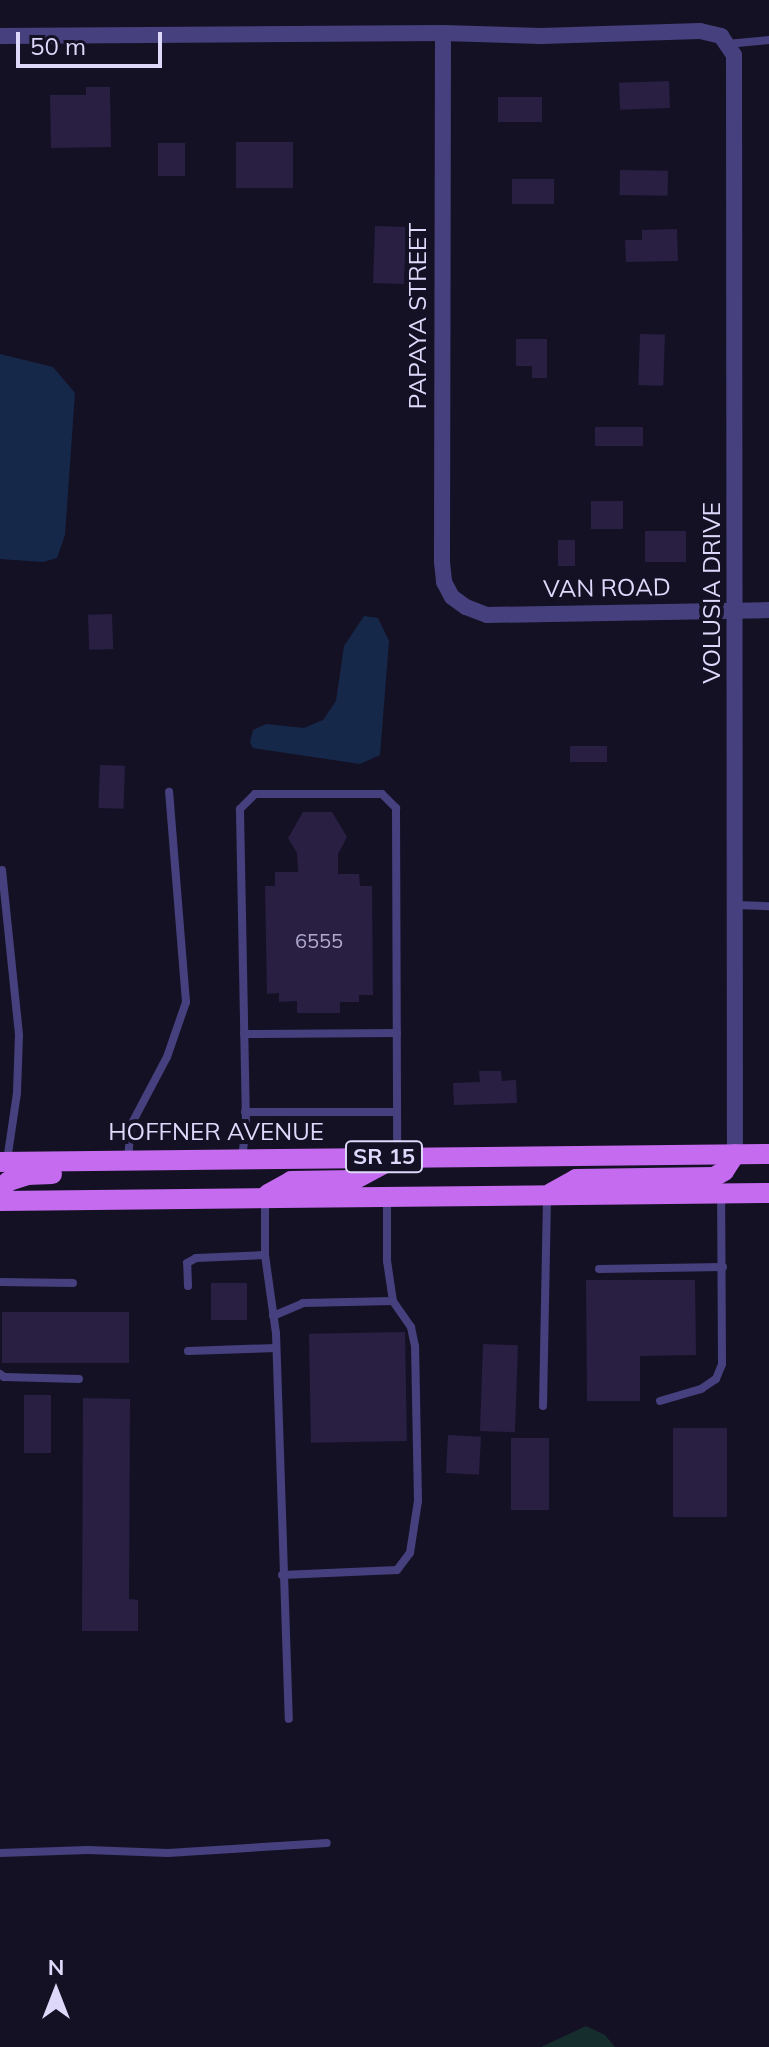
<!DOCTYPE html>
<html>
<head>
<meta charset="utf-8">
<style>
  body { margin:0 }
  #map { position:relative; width:769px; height:2047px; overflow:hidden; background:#151124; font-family:Mulish,sans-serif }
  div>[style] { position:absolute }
  .green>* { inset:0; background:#152d2d }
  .water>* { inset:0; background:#162849 }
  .building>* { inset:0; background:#281f43; transform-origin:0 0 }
  .lane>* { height:8px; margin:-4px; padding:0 4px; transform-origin:4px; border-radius:4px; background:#46417e }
  .street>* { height:16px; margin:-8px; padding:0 8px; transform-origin:8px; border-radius:8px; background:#46417e }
  .primary>* { height:20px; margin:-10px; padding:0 10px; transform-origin:10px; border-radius:10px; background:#c46bef }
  span { translate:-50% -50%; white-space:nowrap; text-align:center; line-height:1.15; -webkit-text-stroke:8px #151124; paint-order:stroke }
  .number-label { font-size:20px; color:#b0aacd }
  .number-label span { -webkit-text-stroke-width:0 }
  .shield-label span { padding:2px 6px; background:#151124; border:2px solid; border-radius:6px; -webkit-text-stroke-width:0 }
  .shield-label { font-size:22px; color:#ded8fb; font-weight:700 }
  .street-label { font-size:24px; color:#ded8fb }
  .north { position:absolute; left:16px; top:1951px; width:80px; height:80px; -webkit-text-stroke:6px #151124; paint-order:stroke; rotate:0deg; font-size:22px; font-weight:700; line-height:32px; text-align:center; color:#ded8fb }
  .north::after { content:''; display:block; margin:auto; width:28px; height:36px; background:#ded8fb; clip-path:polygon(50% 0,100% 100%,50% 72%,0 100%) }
  .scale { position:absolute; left:16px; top:32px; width:146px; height:36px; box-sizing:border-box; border:4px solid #ded8fb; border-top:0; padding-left:10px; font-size:24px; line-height:28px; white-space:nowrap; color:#ded8fb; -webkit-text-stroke:6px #151124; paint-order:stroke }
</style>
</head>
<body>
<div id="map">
  <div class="green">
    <i style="clip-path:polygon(586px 2026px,605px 2035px,615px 2047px,541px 2047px)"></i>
  </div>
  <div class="water">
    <i style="clip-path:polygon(0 354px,53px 367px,75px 393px,65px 535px,57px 558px,43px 562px,0 559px)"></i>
    <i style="clip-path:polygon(364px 616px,378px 618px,389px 641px,380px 755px,360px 764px,253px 748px,250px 742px,253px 730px,266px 724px,304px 728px,323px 720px,336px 701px,344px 646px)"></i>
  </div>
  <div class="building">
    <i style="left:669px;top:81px;width:27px;height:50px;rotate:88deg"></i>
    <i style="clip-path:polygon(86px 87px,110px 87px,111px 147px,51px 148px,50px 95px,86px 95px)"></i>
    <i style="left:498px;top:97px;width:44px;height:25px"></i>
    <i style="left:236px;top:142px;width:57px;height:46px"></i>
    <i style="left:158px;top:143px;width:27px;height:33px"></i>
    <i style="left:620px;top:170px;width:48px;height:25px;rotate:1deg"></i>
    <i style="left:512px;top:179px;width:42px;height:25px"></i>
    <i style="left:375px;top:226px;width:31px;height:57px;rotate:2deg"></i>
    <i style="clip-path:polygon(677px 229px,678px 261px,626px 262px,625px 240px,642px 240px,642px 230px)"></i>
    <i style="left:640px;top:334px;width:25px;height:51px;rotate:2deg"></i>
    <i style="clip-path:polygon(516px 339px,547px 339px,547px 378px,532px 378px,532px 366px,516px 366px)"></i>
    <i style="left:595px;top:427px;width:48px;height:19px"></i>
    <i style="left:591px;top:501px;width:32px;height:28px"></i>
    <i style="left:645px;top:531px;width:41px;height:31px"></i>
    <i style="left:558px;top:540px;width:17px;height:26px"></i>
    <i style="left:112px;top:614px;width:35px;height:24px;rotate:88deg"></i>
    <i style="left:570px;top:746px;width:37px;height:16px"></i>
    <i style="left:100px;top:765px;width:25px;height:43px;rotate:2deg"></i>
    <i style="clip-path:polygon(303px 812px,332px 812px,347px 837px,338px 854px,338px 874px,359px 874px,360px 886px,372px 886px,373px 995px,359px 995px,359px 1002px,340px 1002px,340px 1013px,297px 1013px,297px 1001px,279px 1002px,279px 993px,267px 994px,265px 886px,275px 886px,275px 872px,298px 872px,297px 853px,288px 838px)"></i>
    <i style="clip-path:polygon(479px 1071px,501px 1071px,502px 1081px,516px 1080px,517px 1103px,454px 1105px,453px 1083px,480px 1082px)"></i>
    <i style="clip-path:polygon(586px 1280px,695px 1280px,696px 1355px,640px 1356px,640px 1401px,587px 1401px)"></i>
    <i style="left:211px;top:1283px;width:36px;height:37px"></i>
    <i style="left:2px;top:1312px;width:127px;height:51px"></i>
    <i style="left:405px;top:1332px;width:109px;height:96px;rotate:89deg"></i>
    <i style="left:483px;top:1344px;width:35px;height:87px;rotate:2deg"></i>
    <i style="left:24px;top:1395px;width:27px;height:58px"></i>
    <i style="clip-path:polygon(83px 1398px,130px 1399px,129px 1599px,138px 1600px,138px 1631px,82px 1631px)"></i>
    <i style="left:673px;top:1428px;width:54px;height:89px"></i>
    <i style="left:448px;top:1435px;width:33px;height:38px;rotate:3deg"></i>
    <i style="left:511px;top:1438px;width:38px;height:72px"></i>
  </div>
  <div class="lane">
    <i style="left:727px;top:44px;width:42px;rotate:-5.4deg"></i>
    <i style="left:2px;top:870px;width:166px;rotate:84.1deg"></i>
    <i style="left:19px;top:1035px;width:58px;rotate:92deg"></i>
    <i style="left:17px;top:1093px;width:69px;rotate:98.4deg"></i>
    <i style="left:736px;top:905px;width:33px;rotate:2deg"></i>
    <i style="left:244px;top:1034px;width:153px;rotate:-0.4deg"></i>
    <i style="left:245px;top:1112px;width:152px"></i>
    <i style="left:242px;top:1158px;width:34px;rotate:-83deg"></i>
    <i style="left:246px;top:1124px;width:315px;rotate:-91.1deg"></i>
    <i style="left:240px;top:809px;width:21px;rotate:-45deg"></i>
    <i style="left:255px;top:794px;width:127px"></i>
    <i style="left:382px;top:794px;width:20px;rotate:45deg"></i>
    <i style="left:396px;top:808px;width:348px;rotate:89.8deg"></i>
    <i style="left:128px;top:1159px;width:34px;rotate:-85deg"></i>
    <i style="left:131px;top:1125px;width:77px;rotate:-62.1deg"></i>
    <i style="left:167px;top:1057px;width:58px;rotate:-70.9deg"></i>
    <i style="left:186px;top:1002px;width:211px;rotate:-94.6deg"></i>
    <i style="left:265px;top:1201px;width:54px;rotate:90deg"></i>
    <i style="left:265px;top:1255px;width:79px;rotate:82deg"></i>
    <i style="left:276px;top:1333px;width:386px;rotate:88.1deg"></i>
    <i style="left:599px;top:1269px;width:124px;rotate:-0.9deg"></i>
    <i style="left:0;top:1282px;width:73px;rotate:0.8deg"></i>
    <i style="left:188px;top:1286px;width:23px;rotate:-92deg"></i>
    <i style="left:187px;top:1263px;width:10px;rotate:-29deg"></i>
    <i style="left:196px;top:1258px;width:69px;rotate:-2.5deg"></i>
    <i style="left:273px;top:1316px;width:33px;rotate:-23deg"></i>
    <i style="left:303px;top:1303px;width:90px;rotate:-1.3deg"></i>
    <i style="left:393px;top:1301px;width:40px;rotate:-98.5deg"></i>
    <i style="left:387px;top:1261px;width:64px;rotate:-90deg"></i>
    <i style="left:188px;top:1351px;width:88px;rotate:-2deg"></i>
    <i style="left:0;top:1374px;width:5px;rotate:37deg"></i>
    <i style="left:4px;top:1377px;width:75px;rotate:1.5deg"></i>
    <i style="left:660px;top:1401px;width:43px;rotate:-16.3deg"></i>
    <i style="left:701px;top:1389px;width:18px;rotate:-34deg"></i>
    <i style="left:716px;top:1379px;width:16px;rotate:-68deg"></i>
    <i style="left:722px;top:1364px;width:170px;rotate:-90.3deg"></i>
    <i style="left:543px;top:1406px;width:210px;rotate:-88.9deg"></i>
    <i style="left:282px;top:1575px;width:115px;rotate:-2.5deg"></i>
    <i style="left:397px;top:1570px;width:21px;rotate:-53deg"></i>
    <i style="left:410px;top:1553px;width:53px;rotate:-81.3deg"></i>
    <i style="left:418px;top:1501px;width:155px;rotate:-91.1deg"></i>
    <i style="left:415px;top:1346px;width:19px;rotate:-102deg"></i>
    <i style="left:411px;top:1327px;width:32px;rotate:-125deg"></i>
    <i style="left:0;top:1853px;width:88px;rotate:-2deg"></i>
    <i style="left:88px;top:1850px;width:80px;rotate:2.1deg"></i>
    <i style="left:168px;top:1853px;width:159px;rotate:-3.6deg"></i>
  </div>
  <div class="street">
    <i style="left:443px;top:33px;width:529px;rotate:90.11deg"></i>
    <i style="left:442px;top:562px;width:20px;rotate:84deg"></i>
    <i style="left:444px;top:582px;width:17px;rotate:62deg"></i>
    <i style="left:452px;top:597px;width:17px;rotate:36deg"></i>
    <i style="left:466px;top:607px;width:22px;rotate:21deg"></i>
    <i style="left:487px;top:615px;width:282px;rotate:-1deg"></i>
    <i style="left:0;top:36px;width:443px;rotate:-0.4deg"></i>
    <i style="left:443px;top:33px;width:98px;rotate:1.8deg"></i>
    <i style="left:541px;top:36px;width:159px;rotate:-1.8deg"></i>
    <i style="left:700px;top:31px;width:22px;rotate:13deg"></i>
    <i style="left:721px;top:36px;width:23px;rotate:56deg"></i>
    <i style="left:734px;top:55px;width:1099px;rotate:89.95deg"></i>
  </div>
  <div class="primary">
    <i style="left:0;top:1162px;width:769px;rotate:-0.6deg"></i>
    <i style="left:0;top:1189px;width:12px;rotate:-42deg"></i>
    <i style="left:9px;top:1181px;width:19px;rotate:-18deg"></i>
    <i style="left:27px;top:1175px;width:25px;rotate:-2deg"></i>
    <i style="left:551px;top:1193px;width:29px;rotate:-29deg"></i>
    <i style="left:576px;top:1179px;width:138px;rotate:-0.8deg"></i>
    <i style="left:714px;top:1177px;width:12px;rotate:-31deg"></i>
    <i style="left:724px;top:1171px;width:20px;rotate:-57deg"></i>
    <i style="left:268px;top:1194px;width:26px;rotate:-29deg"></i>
    <i style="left:291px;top:1181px;width:63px;rotate:-0.9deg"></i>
    <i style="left:354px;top:1180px;width:47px;rotate:-28.2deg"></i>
    <i style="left:0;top:1201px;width:769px;rotate:-0.6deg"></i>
  </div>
  <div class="number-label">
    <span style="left:319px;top:940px">6555</span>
  </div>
  <div class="shield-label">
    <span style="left:384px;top:1157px">SR 15</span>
  </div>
  <div class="street-label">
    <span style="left:418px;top:316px;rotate:-90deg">PAPAYA STREET</span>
    <span style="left:607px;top:588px;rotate:-1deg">VAN ROAD</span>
    <span style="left:712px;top:593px;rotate:-90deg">VOLUSIA DRIVE</span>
    <span style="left:216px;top:1132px">HOFFNER AVENUE</span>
  </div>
  <div class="north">N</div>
  <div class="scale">50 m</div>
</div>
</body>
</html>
